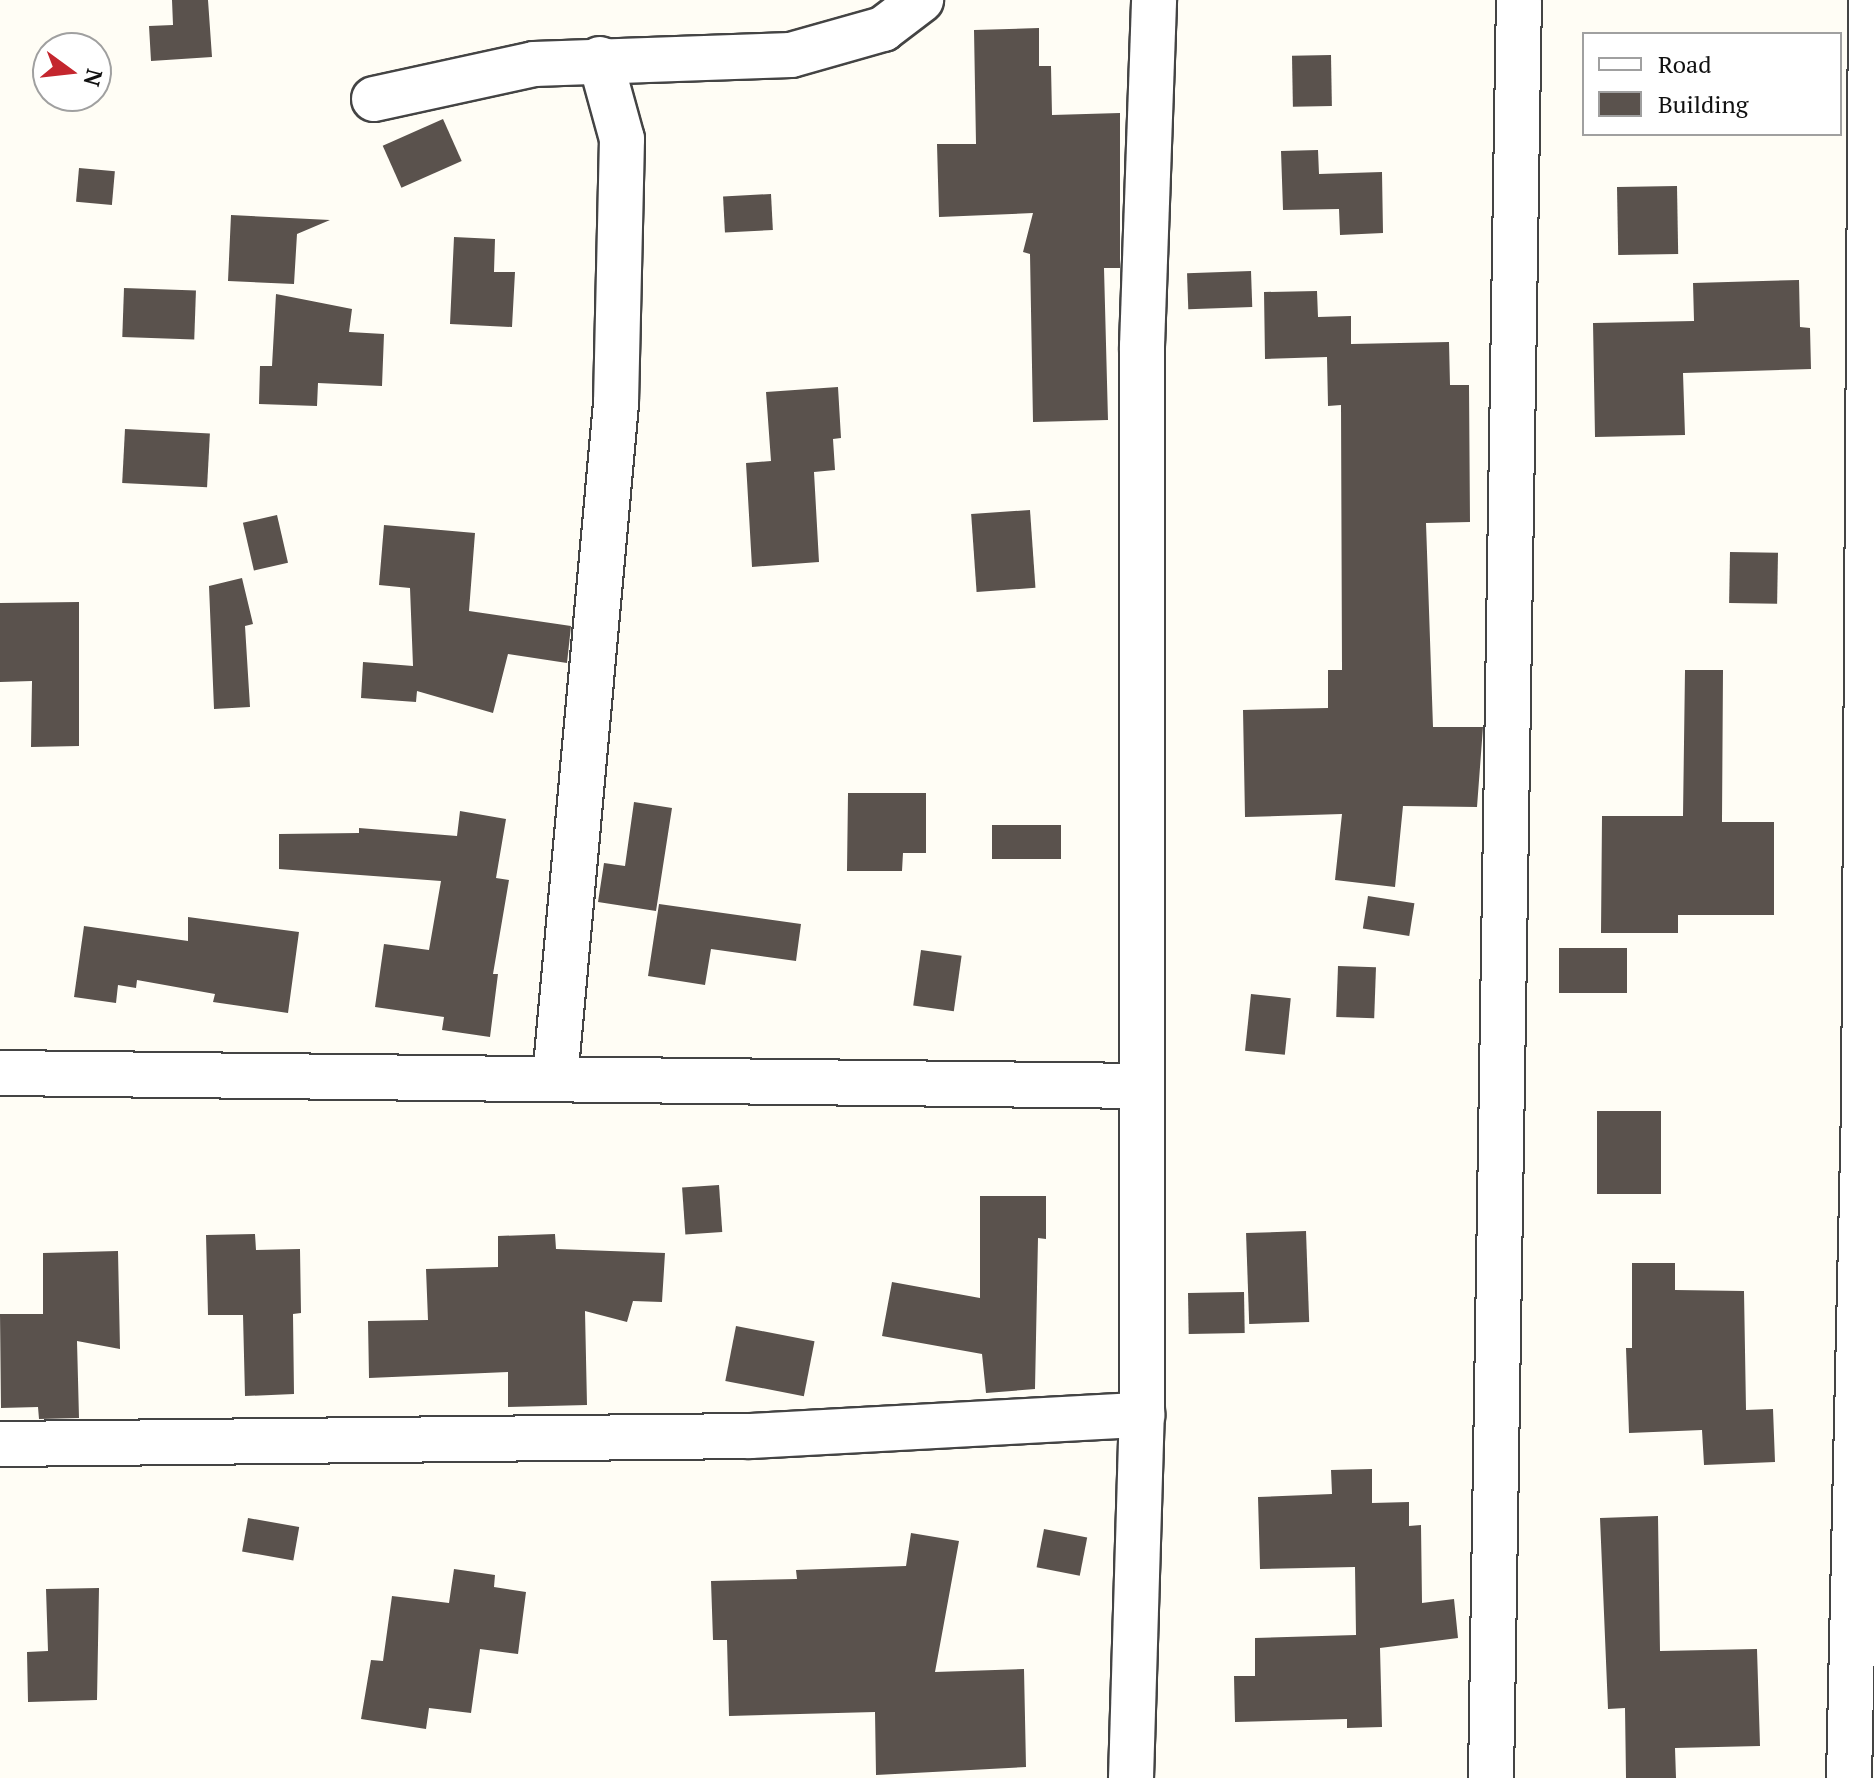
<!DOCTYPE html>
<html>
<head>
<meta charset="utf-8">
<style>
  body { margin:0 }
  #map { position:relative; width:1874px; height:1778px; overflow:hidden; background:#fffdf5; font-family:"PT Serif",serif }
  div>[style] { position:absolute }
  .building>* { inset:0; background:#5a524d; transform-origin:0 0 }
  .roads { filter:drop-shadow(2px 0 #444) drop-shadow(-2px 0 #444) drop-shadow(0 2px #444) drop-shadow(0 -2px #444) }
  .minor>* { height:44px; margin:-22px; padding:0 22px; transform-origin:22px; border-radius:22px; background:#fff }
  span { translate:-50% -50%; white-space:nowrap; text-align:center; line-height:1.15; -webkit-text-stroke:8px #fff; paint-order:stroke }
  .legend { position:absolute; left:1582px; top:32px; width:260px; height:104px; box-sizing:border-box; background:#fff; border:2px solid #a0a0a0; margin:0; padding:10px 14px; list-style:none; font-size:24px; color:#111 }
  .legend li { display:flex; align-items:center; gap:16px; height:40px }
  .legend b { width:40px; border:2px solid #a0a0a0 }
  .north { position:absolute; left:32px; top:32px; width:80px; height:80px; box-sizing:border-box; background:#fff; border:2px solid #a0a0a0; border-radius:50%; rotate:105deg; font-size:22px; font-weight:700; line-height:32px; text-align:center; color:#111 }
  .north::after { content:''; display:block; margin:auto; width:28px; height:36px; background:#c4262e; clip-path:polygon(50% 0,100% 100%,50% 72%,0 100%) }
</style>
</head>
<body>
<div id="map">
  <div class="building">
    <i style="clip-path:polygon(172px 0,208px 0,212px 57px,151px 61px,149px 26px,173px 25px)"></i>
    <i style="clip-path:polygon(1039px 28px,1039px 66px,1051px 66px,1052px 115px,1120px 113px,1120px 268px,1104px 268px,1108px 420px,1033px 422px,1030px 254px,1023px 252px,1033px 213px,939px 217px,937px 144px,976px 144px,974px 30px)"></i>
    <i style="left:1331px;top:55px;width:51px;height:39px;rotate:89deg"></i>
    <i style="left:443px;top:119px;width:46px;height:66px;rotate:66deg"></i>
    <i style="clip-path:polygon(1318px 150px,1319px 174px,1382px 172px,1383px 233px,1340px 235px,1339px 209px,1283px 210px,1281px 151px)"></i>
    <i style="left:79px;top:168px;width:36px;height:34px;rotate:5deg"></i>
    <i style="left:1677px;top:186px;width:68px;height:60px;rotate:89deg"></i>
    <i style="left:771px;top:194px;width:36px;height:48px;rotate:87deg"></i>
    <i style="clip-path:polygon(231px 215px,330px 220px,297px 234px,294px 284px,228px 281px)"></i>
    <i style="clip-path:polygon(454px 237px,495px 239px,494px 272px,515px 272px,512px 327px,450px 324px)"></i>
    <i style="left:1251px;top:271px;width:36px;height:64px;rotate:88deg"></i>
    <i style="clip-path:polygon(1799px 280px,1800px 327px,1810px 328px,1811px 369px,1683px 373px,1685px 435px,1595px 437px,1593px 323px,1694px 321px,1693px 283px)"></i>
    <i style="left:124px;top:288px;width:72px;height:49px;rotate:2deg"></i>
    <i style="clip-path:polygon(1317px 291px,1318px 317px,1351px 316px,1351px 344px,1449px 342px,1450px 385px,1469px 385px,1470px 522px,1426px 523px,1433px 727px,1483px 727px,1477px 807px,1403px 806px,1395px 887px,1335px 880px,1342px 814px,1245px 817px,1243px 710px,1328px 708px,1328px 670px,1342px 670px,1341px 405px,1328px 406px,1327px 357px,1265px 359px,1264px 292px)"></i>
    <i style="clip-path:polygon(276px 294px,352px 309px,349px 332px,384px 334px,382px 386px,318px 383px,317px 406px,259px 404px,260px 366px,272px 366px)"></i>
    <i style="clip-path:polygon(838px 387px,841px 438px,833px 439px,835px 470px,814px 472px,819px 562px,752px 567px,746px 463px,771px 461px,766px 392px)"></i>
    <i style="left:125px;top:429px;width:85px;height:54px;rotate:3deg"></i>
    <i style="left:1030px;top:510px;width:78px;height:59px;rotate:86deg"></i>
    <i style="left:277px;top:515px;width:49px;height:35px;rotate:77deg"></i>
    <i style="clip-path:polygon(384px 525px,475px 533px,469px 611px,571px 626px,567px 663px,508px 654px,493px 713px,417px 691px,416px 702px,361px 698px,363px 662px,413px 666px,410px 588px,379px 585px)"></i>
    <i style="left:1730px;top:552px;width:48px;height:51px;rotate:1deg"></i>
    <i style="clip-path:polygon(242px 578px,253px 624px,245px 626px,250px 707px,214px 709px,209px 586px)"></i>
    <i style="clip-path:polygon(79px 602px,79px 746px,31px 747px,32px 681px,0 682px,0 603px)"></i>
    <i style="clip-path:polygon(1685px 670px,1723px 670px,1722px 822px,1774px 822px,1774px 915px,1678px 915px,1678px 933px,1601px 933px,1602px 816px,1683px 816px)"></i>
    <i style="clip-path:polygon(848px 793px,926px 793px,926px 853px,903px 853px,902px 871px,847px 871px)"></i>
    <i style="clip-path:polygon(634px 802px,672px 808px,656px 911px,598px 902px,604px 863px,625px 866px)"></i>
    <i style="clip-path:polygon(460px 811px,506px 819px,496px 878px,509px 880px,493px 974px,498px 974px,490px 1037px,442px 1030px,444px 1017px,375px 1007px,384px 944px,429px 950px,441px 881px,279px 869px,279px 834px,359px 833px,359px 828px,457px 836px)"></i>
    <i style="left:992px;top:825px;width:69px;height:34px"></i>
    <i style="left:1368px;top:896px;width:47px;height:33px;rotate:9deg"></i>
    <i style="clip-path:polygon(659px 904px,801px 924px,796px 961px,711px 949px,705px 985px,648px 976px)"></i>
    <i style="clip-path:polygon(188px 917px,299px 932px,288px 1013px,213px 1002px,215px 994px,137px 980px,136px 988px,118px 985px,116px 1003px,74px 997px,84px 926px,188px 941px)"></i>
    <i style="left:1559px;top:948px;width:68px;height:45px"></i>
    <i style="left:921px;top:950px;width:41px;height:56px;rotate:8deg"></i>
    <i style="left:1338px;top:966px;width:38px;height:51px;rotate:2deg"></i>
    <i style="left:1251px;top:994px;width:40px;height:57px;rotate:6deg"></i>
    <i style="left:1597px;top:1111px;width:64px;height:83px"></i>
    <i style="left:719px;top:1185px;width:47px;height:37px;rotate:86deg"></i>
    <i style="clip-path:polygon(980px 1196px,1046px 1196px,1046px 1239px,1038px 1238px,1035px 1389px,986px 1393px,982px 1354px,882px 1336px,892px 1282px,980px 1298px)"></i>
    <i style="left:1306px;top:1231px;width:91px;height:60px;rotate:88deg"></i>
    <i style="clip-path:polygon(255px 1234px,256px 1250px,300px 1249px,301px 1313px,293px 1314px,294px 1394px,245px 1396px,243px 1315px,208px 1315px,206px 1235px)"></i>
    <i style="clip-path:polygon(555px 1234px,556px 1249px,665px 1253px,662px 1302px,633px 1301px,627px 1322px,585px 1311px,587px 1405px,508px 1407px,508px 1372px,369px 1378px,368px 1321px,428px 1320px,426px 1269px,498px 1267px,498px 1236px)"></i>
    <i style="clip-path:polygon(118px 1251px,120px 1349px,77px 1341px,79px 1418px,39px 1419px,38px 1407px,1px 1408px,0 1314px,43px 1314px,43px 1253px)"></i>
    <i style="clip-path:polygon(1632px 1263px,1675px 1263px,1675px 1290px,1744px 1291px,1746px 1410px,1773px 1409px,1775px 1462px,1704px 1465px,1702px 1430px,1629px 1433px,1626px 1348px,1632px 1348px)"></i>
    <i style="left:1244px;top:1292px;width:41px;height:56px;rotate:89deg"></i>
    <i style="left:736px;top:1326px;width:80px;height:56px;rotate:11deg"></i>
    <i style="clip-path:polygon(1372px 1469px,1372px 1503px,1409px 1502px,1409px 1526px,1421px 1525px,1422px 1603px,1454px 1599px,1458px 1638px,1380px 1648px,1382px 1727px,1347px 1728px,1347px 1719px,1235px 1722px,1234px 1676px,1255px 1676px,1255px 1638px,1356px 1635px,1355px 1567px,1260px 1569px,1258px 1497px,1332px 1494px,1331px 1470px)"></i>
    <i style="clip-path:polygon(1658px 1516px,1660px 1651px,1757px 1649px,1760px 1746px,1675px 1748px,1676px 1778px,1626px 1778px,1625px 1708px,1608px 1709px,1600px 1518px)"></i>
    <i style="left:248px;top:1518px;width:52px;height:34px;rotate:10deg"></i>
    <i style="left:1044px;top:1529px;width:44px;height:39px;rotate:11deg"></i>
    <i style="clip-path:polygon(911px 1533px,959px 1541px,935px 1672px,1024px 1669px,1026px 1767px,876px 1775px,875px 1712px,729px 1716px,727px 1640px,713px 1640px,711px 1581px,797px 1579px,796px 1570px,906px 1566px)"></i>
    <i style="clip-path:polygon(454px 1569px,495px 1575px,494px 1587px,526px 1592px,518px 1654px,480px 1649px,471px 1713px,429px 1708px,426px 1729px,361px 1719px,371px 1660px,383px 1661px,392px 1596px,449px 1603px)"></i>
    <i style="clip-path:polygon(99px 1588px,97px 1700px,28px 1702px,27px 1652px,48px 1651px,46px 1589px)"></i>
  </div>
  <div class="roads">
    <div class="minor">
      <i style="left:374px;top:99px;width:164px;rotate:-12.3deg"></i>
      <i style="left:534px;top:64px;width:257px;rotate:-2deg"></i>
      <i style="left:791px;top:55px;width:96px;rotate:-15.8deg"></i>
      <i style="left:883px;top:29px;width:48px;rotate:-37.3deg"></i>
      <i style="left:0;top:1073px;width:1141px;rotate:0.65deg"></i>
      <i style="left:555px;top:1079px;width:679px;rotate:-84.84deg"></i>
      <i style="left:616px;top:403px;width:264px;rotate:-88.7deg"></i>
      <i style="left:622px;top:139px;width:83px;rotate:-105.4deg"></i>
      <i style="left:0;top:1444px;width:750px;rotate:-0.61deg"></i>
      <i style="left:750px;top:1436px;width:393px;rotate:-3.1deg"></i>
      <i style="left:1131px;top:1778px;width:363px;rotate:-88.3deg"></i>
      <i style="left:1142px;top:1415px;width:1069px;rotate:-90deg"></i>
      <i style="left:1142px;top:346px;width:346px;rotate:-88deg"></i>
      <i style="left:1491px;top:1778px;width:1778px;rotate:-89.1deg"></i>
      <i style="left:1849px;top:1778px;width:669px;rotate:-88.72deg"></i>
      <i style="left:1864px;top:1109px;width:1109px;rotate:-89.64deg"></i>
    </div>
  </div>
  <ul class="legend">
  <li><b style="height:10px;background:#fff"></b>Road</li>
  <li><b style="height:22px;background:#5a524d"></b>Building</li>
  </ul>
  <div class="north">N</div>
</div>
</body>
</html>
